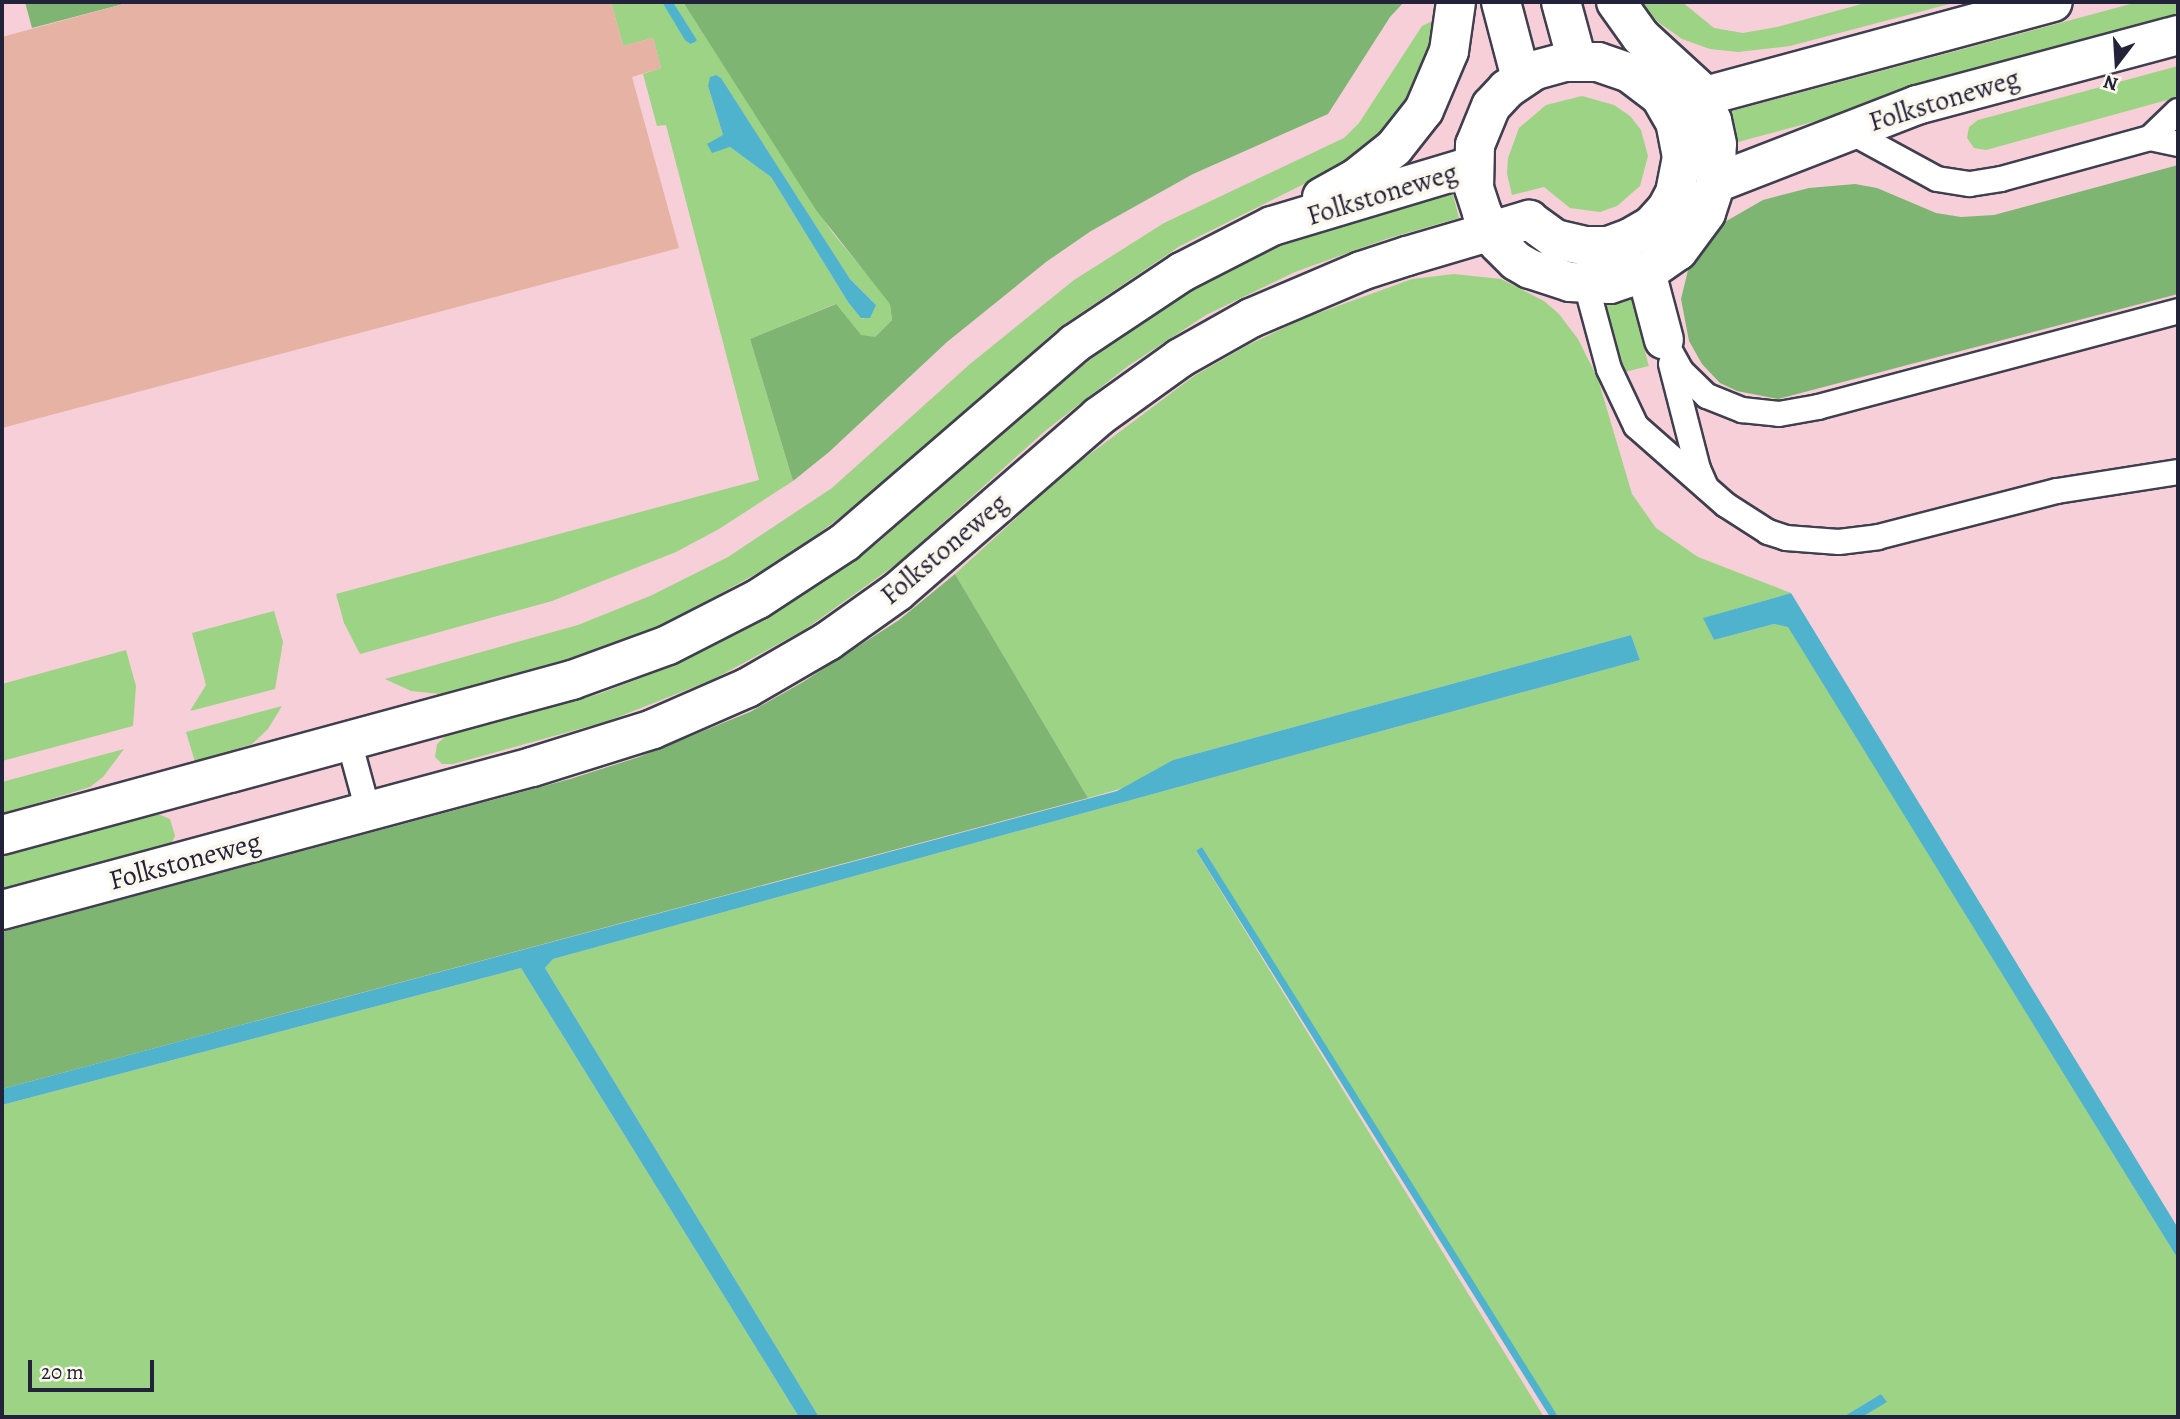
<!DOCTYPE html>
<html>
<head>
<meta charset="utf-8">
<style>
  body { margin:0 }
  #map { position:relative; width:2180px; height:1419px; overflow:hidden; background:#e9e3c1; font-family:Alegreya,serif }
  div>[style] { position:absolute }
  .built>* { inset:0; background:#f6cfd8; transform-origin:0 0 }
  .green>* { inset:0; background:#9dd384; transform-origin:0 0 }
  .forest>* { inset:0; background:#7eb572 }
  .water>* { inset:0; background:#4fb3ce; transform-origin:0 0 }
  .building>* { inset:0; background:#e6b2a4 }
  .roads { filter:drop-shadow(2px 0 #403f4f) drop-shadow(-2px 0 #403f4f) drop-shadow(0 2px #403f4f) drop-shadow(0 -2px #403f4f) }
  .lane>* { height:24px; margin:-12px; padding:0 12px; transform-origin:12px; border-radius:12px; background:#fff }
  .street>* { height:38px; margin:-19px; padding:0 19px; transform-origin:19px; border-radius:19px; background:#fff }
  .secondary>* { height:38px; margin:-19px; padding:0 19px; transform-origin:19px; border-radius:19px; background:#fff }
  span { translate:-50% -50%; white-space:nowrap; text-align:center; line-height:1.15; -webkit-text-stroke:7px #fbf7ec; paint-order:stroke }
  .street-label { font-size:28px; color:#22223b }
  .frame { position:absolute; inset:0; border:4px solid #22223b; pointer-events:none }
  .north { position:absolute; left:2082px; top:28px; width:70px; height:70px; -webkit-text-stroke:5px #fbf7ec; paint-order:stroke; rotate:197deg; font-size:19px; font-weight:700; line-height:28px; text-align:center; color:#22223b }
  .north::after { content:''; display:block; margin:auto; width:24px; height:32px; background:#22223b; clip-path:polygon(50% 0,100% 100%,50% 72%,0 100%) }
  .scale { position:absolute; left:28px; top:1360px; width:126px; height:32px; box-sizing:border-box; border:4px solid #22223b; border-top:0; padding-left:9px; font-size:21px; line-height:24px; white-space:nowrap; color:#22223b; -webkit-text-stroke:5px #fbf7ec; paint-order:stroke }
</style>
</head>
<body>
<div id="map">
  <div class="built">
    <i style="left:2px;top:2px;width:2176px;height:1415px"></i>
  </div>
  <div class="green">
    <i style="clip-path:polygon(evenodd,611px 2px,662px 2px,689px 44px,697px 40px,673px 2px,683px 2px,832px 232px,885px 296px,890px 304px,892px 320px,875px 337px,864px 337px,854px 330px,835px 304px,750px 339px,793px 481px,719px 529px,676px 552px,552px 601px,360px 654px,344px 623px,336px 594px,759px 480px,666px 125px,657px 126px,643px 74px,661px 68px,653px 38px,623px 46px,611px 2px,712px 76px,720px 77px,850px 279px,876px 305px,863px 319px,848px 302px,771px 177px,730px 147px,712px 152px,723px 135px,708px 86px,712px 76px)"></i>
    <i style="clip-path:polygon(1639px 2px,1682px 2px,1714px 28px,1743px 33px,1777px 27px,1869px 2px,1957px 2px,1790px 46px,1738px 52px,1710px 49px,1682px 39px,1658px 22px)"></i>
    <i style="clip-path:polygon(2138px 2px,2178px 2px,2178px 24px,1738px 142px,1732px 111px)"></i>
    <i style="clip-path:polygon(1439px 18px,1417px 83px,1391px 120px,1360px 151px,1326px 173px,1180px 246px,1060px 327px,886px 482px,792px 554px,667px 623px,583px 655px,441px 694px,411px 691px,385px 679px,578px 625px,650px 596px,728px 557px,832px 488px,970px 364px,1074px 280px,1164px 223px,1344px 138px,1359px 123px,1422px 26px)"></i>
    <i style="clip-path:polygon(2178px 66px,2178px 97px,1986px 150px,1974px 148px,1967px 138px,1969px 127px,1978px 120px)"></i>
    <i style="clip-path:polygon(1582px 96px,1614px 105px,1630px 116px,1641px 130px,1648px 156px,1640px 186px,1617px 206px,1600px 212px,1570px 208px,1544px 187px,1512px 195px,1507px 174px,1508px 158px,1519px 128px,1546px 105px)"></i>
    <i style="clip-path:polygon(1451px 187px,1459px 218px,1386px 239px,1295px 272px,1206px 315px,1128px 366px,1045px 431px,898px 563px,804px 630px,714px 679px,608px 721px,453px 764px,442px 764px,435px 757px,437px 744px,446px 736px,599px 694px,669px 667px,763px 620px,879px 542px,1024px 411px,1131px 328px,1200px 286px,1270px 249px,1336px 222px)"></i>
    <i style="clip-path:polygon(1454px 274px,1501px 279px,1544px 301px,1559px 314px,1578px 339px,1598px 379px,1632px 494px,1656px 528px,1698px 557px,1791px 593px,1704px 618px,1714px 640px,1774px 624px,1788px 626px,2178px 1259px,2178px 1417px,1862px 1417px,1886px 1402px,1881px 1394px,1843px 1417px,1553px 1417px,1202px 847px,1196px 851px,1544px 1417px,819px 1417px,545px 968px,553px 959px,1640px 660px,1631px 635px,1173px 760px,1123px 788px,1088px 798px,955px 574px,1070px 469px,1194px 376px,1248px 345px,1305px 318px,1412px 279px)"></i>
    <i style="left:1632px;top:299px;width:69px;height:27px;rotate:76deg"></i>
    <i style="clip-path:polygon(274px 611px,283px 642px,275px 689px,190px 711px,206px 685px,192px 633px)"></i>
    <i style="clip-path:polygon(126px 650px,136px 686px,133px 726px,2px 761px,2px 684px)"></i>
    <i style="clip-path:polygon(282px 706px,268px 729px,252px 744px,195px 762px,186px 732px)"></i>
    <i style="clip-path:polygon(124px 749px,103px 777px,90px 787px,2px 814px,2px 782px)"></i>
    <i style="clip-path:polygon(158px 814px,170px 819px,175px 836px,171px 844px,2px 889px,2px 856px)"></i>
    <i style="clip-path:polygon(521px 968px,799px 1417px,2px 1417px,2px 1105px)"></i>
  </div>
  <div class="forest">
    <i style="clip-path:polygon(25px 2px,131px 2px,32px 28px)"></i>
    <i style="clip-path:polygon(683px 2px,1404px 2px,1390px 17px,1328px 114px,1193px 174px,1091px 231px,1046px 262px,947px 342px,829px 452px,793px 481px,750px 339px,836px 304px,861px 335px,875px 337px,892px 320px,890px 304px,816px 210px)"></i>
    <i style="clip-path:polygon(2178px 165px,2178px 294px,1778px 399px,1737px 391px,1720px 383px,1702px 364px,1689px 341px,1681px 299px,1689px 266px,1723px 223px,1763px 200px,1809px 188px,1855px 184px,1877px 188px,1936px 213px,1961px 217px,1994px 215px)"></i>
    <i style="clip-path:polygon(955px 574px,1088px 798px,2px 1089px,2px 932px,570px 779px,639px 757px,750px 712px,803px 682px,899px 620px)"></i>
  </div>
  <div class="water">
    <i style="clip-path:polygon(662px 2px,673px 2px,697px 40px,695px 42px,690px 44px,685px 40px)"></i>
    <i style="clip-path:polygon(716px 75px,721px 78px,850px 279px,876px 305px,870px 318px,861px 318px,848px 302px,771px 177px,730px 147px,712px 153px,707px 144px,723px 135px,708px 86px,710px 77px)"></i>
    <i style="clip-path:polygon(1791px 593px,2178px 1228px,2178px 1259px,1788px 627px,1774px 624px,1714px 640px,1703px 618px)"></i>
    <i style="clip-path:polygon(1631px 635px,1640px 660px,553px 959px,545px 968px,819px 1417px,799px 1417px,521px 968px,2px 1105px,2px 1089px,1117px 791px,1173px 760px)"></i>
    <i style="left:1202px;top:847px;width:669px;height:7px;rotate:58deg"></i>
    <i style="clip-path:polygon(1881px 1394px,1887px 1402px,1862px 1417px,1843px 1417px)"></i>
  </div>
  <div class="building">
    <i style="clip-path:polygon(131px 2px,611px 2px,623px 46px,653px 38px,661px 68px,632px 77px,679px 248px,2px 428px,2px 37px)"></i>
  </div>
  <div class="roads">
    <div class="lane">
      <i style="left:1847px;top:130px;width:102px;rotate:28.6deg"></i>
      <i style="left:1937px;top:179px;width:33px;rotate:9deg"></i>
      <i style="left:1970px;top:184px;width:31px;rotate:-9deg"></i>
      <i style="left:2001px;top:179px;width:155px;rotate:-15.4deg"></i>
      <i style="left:2150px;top:138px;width:29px;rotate:12deg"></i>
      <i style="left:2150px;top:138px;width:39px;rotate:-44deg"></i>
      <i style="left:1586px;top:284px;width:88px;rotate:74.9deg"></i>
      <i style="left:1609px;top:369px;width:63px;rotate:64.7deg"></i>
      <i style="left:1636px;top:426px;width:120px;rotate:41.3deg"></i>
      <i style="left:1726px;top:505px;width:50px;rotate:32.7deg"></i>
      <i style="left:1768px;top:532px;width:19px;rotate:18deg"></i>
      <i style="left:1786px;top:538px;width:53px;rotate:4.3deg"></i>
      <i style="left:1839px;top:542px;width:39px;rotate:-7deg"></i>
      <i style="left:1878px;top:537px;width:185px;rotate:-14.4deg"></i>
      <i style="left:2057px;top:491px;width:122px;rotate:-8.9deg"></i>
      <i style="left:1664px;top:340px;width:35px;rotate:61deg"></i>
      <i style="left:1681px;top:371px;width:36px;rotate:44deg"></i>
      <i style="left:1707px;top:396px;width:38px;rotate:22deg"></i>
      <i style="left:1742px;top:410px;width:37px;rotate:6deg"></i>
      <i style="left:1779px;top:414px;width:40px;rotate:-10deg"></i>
      <i style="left:1818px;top:407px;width:373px;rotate:-14.9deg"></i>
      <i style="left:1671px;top:364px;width:108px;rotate:75.6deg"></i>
      <i style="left:1698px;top:469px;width:20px;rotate:66deg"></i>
      <i style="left:349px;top:741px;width:73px;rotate:74.8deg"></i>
    </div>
    <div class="street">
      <i style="left:1646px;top:272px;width:70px;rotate:75.2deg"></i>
    </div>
    <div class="secondary">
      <i style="left:1501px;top:2px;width:79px;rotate:75.3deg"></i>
      <i style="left:1561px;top:2px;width:61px;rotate:74.8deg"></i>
      <i style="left:1679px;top:103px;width:387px;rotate:-15.1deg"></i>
      <i style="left:1716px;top:183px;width:216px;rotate:-21.2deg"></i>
      <i style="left:1917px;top:105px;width:270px;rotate:-15deg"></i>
      <i style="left:1322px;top:197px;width:38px;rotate:-29deg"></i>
      <i style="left:1355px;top:179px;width:50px;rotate:-38.5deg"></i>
      <i style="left:1394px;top:148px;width:48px;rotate:-51.7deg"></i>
      <i style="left:1424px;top:110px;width:64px;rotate:-67deg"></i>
      <i style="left:1449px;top:51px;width:49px;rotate:-81.9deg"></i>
      <i style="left:2px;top:835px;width:591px;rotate:-15.21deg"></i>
      <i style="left:572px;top:680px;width:102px;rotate:-20deg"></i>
      <i style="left:668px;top:645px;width:101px;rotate:-27.1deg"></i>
      <i style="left:758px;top:599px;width:104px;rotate:-33.2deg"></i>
      <i style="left:845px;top:542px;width:303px;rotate:-40.8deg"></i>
      <i style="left:1074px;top:344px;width:130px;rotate:-33.7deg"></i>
      <i style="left:1182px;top:272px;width:101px;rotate:-27.1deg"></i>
      <i style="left:1272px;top:226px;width:209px;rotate:-16.7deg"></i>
      <i style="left:2px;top:910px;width:549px;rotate:-15.1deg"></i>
      <i style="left:532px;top:767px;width:127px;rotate:-17.4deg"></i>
      <i style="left:653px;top:729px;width:103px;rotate:-23.6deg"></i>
      <i style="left:747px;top:688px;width:94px;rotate:-30.1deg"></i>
      <i style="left:828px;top:641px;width:85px;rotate:-35.4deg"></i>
      <i style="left:897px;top:592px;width:267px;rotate:-41deg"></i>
      <i style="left:1098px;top:417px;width:101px;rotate:-35.7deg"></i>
      <i style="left:1180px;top:358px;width:81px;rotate:-29.4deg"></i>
      <i style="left:1251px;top:318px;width:120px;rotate:-23.1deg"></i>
      <i style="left:1361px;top:271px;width:48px;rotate:-18.1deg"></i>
      <i style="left:1407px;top:256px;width:89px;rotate:-16.4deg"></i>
      <i style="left:1492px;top:231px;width:39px;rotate:-17deg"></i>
      <i style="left:1529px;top:220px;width:32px;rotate:36deg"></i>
      <i style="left:1555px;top:239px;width:31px;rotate:13deg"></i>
      <i style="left:1585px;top:246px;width:23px"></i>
      <i style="left:1608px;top:246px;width:23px;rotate:-20deg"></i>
      <i style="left:1630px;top:238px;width:24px;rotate:-30deg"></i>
      <i style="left:1651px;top:226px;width:24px;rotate:-48deg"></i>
      <i style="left:1667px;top:208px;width:17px;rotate:-62deg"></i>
      <i style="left:1675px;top:193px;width:37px;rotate:-79deg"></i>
      <i style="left:1682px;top:157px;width:36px;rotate:-101deg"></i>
      <i style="left:1675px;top:122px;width:30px;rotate:-120deg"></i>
      <i style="left:1660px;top:96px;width:38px;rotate:-143deg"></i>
      <i style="left:1630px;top:73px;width:34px;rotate:-161deg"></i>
      <i style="left:1598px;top:62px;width:33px;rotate:180deg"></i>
      <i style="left:1565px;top:62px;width:31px;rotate:165deg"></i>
      <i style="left:1535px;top:70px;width:34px;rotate:146deg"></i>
      <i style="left:1507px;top:89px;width:23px;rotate:133deg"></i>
      <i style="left:1491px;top:106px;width:42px;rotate:112.3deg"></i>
      <i style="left:1475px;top:145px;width:43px;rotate:91.3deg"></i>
      <i style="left:1474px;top:188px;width:26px;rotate:72deg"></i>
      <i style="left:1482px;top:213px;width:21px;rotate:61deg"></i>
      <i style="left:1492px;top:231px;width:13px;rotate:63deg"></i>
      <i style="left:1498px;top:243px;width:25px;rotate:45deg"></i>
      <i style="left:1516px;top:261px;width:16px;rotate:30deg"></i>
      <i style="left:1530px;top:269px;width:42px;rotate:18deg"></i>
      <i style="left:1570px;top:282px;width:40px;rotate:2.9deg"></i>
      <i style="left:1610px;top:284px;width:41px;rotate:-18.4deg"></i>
      <i style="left:1649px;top:271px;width:35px;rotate:-35deg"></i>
      <i style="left:1678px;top:251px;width:47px;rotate:-53.6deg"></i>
      <i style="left:1706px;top:213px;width:32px;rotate:-72deg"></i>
      <i style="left:1716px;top:183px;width:39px;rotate:-89deg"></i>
      <i style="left:1717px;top:144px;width:24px;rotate:-102deg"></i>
      <i style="left:1712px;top:121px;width:35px;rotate:-114deg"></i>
      <i style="left:1698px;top:89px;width:77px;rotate:-137.6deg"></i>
      <i style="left:1641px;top:37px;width:43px;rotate:-125.5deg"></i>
    </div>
  </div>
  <div class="street-label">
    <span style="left:1944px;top:100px;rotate:-17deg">Folkstoneweg</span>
    <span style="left:1382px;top:194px;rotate:-17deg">Folkstoneweg</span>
    <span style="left:944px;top:549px;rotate:-40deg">Folkstoneweg</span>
    <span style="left:185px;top:861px;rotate:-15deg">Folkstoneweg</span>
  </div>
  <div class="frame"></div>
  <div class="north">N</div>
  <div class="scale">20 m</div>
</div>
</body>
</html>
